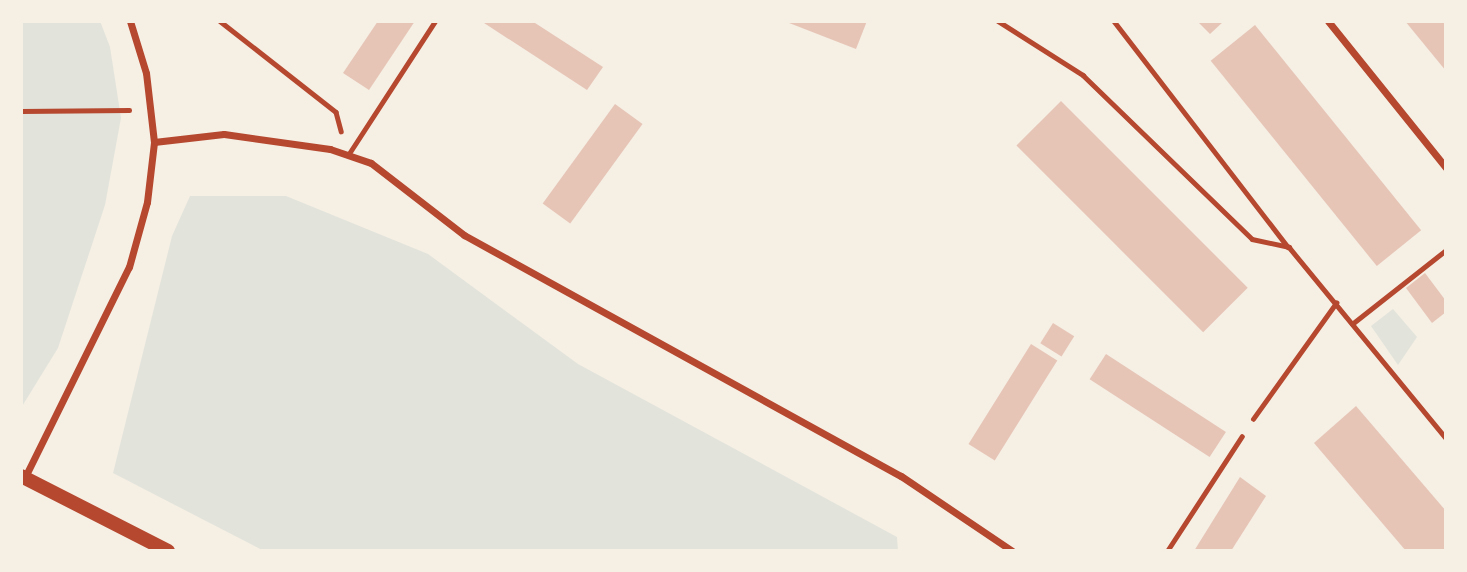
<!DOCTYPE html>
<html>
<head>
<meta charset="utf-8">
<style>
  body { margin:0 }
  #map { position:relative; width:1467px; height:572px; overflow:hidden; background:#f6efe4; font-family:Barlow,sans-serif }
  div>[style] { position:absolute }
  .green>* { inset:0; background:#e2e4dc }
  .building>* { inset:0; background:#e6c5b7; transform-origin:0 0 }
  .path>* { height:4.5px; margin:-2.25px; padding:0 2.25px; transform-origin:2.25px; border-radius:2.25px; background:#b5482f }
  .service>* { height:5px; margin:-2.5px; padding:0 2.5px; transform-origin:2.5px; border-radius:2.5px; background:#b5482f }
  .minor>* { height:7px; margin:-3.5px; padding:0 3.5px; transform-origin:3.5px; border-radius:3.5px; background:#b5482f }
  .secondary>* { height:14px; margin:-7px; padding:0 7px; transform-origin:7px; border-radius:7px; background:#b5482f }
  span { translate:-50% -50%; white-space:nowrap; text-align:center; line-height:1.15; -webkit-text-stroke:5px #f6efe4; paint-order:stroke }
  .frame { position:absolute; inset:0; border:23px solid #f6efe4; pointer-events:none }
</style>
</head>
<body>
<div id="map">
  <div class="green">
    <i style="clip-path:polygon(21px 21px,100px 21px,110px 47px,121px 118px,105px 205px,58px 348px,21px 408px)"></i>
    <i style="clip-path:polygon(190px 196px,286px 196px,428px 254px,578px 364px,897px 537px,898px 551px,264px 551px,113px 473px,172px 236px)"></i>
    <i style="clip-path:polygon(1393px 309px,1417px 337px,1398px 365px,1371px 326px)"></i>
  </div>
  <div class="building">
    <i style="clip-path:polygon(378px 21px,415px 21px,369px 90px,343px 73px)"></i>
    <i style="clip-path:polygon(481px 21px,532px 21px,603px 67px,587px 90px)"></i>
    <i style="clip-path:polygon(784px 21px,867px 21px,856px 49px)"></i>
    <i style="clip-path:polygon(1197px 21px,1224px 21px,1210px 34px)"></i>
    <i style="clip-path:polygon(1405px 21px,1446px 21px,1446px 71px)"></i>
    <i style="left:1255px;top:25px;width:264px;height:57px;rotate:51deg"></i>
    <i style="left:1061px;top:101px;width:264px;height:63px;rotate:45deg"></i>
    <i style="left:615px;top:104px;width:34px;height:123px;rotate:36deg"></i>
    <i style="clip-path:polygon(1425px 273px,1446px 301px,1446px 312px,1432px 323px,1406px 288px)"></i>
    <i style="left:1053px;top:323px;width:25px;height:24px;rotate:32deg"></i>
    <i style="left:1031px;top:344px;width:31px;height:118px;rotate:32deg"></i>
    <i style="left:1106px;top:354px;width:143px;height:30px;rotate:33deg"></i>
    <i style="clip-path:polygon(1356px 406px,1446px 511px,1446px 551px,1406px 551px,1314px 443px)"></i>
    <i style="clip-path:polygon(1240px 477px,1266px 496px,1231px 551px,1194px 551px)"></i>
  </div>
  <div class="path">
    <i style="left:220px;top:21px;width:147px;rotate:38.1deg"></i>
    <i style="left:336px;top:112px;width:20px;rotate:75deg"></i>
    <i style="left:998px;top:21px;width:101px;rotate:32.4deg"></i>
    <i style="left:1083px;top:75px;width:235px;rotate:44.1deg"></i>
    <i style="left:1252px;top:239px;width:38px;rotate:12deg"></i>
    <i style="left:1289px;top:247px;width:247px;rotate:50.6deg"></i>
    <i style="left:1114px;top:21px;width:285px;rotate:52.4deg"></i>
    <i style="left:21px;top:111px;width:108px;rotate:-0.5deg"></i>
    <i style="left:1352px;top:324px;width:120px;rotate:-38.2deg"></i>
    <i style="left:1253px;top:419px;width:143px;rotate:-54.4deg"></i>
  </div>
  <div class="service">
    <i style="left:348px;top:155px;width:160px;rotate:-57deg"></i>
    <i style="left:1167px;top:551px;width:137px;rotate:-56.9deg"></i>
  </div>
  <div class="minor">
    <i style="left:1328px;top:21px;width:189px;rotate:51.2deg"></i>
    <i style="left:154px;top:142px;width:70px;rotate:-6.5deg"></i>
    <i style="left:224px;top:134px;width:107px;rotate:8.1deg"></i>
    <i style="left:330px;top:149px;width:43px;rotate:18.9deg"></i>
    <i style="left:371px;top:163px;width:118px;rotate:37.7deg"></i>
    <i style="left:464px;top:235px;width:499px;rotate:28.9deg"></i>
    <i style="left:901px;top:476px;width:134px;rotate:34deg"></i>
    <i style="left:25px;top:477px;width:234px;rotate:-63.7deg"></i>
    <i style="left:129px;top:267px;width:67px;rotate:-74.5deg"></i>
    <i style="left:147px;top:202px;width:60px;rotate:-83.3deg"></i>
    <i style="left:154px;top:142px;width:69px;rotate:-96.6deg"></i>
    <i style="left:146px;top:73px;width:54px;rotate:-107.1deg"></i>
  </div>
  <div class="secondary">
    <i style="left:21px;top:476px;width:165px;rotate:27deg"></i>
  </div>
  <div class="frame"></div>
</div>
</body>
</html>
